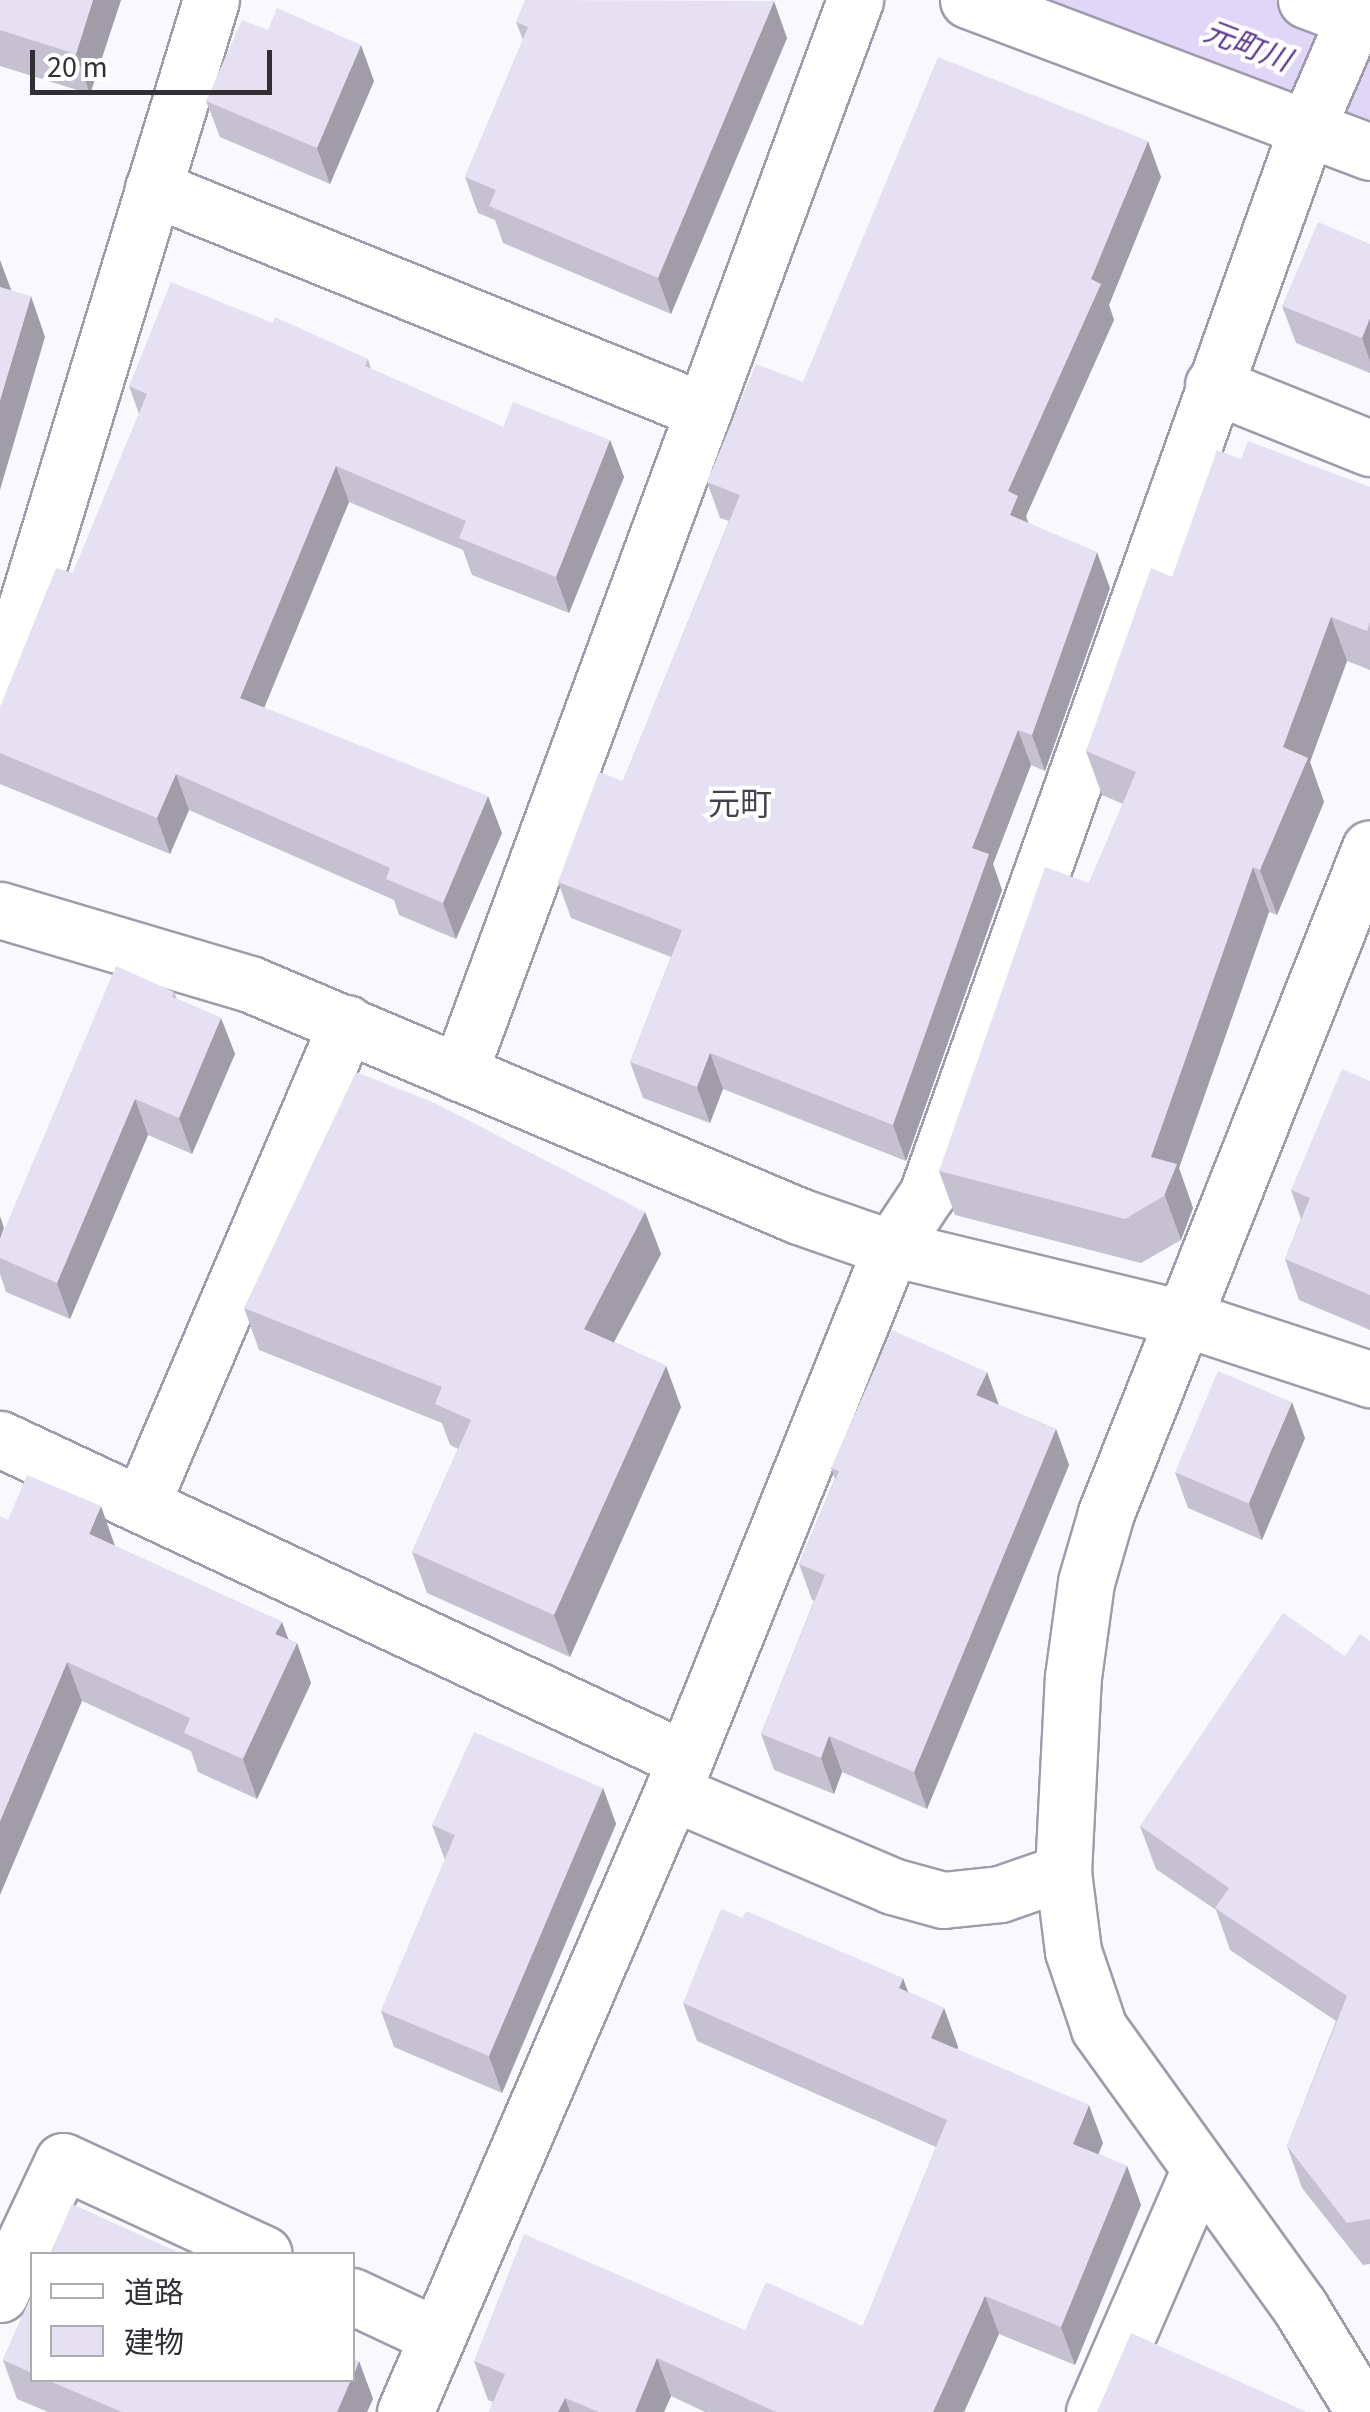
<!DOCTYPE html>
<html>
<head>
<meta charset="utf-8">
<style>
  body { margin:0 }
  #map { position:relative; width:1370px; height:2412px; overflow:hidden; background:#faf8ff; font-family:"Source Sans 3","Noto Sans JP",sans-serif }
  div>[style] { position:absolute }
  .river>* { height:145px; margin:-72.5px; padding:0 72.5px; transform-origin:72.5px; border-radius:72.5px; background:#e0d6f8 }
  .roads { filter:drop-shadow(2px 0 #9f9bab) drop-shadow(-2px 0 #9f9bab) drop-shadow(0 2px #9f9bab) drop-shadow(0 -2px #9f9bab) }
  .street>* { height:55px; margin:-27.5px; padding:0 27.5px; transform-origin:27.5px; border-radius:27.5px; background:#fff }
  .wall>* { inset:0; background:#c5c1d0 }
  .shaded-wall>* { inset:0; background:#a09da9 }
  .building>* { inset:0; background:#e5e0f2; transform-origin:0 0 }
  span { translate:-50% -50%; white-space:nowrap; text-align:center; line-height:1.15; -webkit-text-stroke:8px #fff; paint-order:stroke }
  .water-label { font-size:30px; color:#5a3292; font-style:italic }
  .quarter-label { font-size:32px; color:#44404e }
  .legend { position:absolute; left:30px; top:2252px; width:325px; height:130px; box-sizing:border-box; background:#fff; border:2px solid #adacae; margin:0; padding:12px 18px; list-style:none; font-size:30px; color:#312f35 }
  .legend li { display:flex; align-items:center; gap:20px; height:50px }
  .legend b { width:50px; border:2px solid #adacae }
  .scale { position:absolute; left:30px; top:50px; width:242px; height:45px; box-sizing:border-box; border:5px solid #312f35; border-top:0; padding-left:12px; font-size:30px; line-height:35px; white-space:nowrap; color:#312f35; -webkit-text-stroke:8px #fff; paint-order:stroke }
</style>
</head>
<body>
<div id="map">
  <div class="river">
    <i style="left:1124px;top:0;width:263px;rotate:20.9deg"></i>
  </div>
  <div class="roads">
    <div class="street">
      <i style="left:968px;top:0;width:430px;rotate:20.7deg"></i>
      <i style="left:1306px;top:0;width:68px;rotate:20.6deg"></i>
      <i style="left:153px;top:188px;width:594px;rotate:22.03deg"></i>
      <i style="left:1213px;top:385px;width:169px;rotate:21.9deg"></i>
      <i style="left:0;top:692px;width:723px;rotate:-73.04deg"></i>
      <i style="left:0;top:910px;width:261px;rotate:16.5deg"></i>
      <i style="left:250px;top:984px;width:596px;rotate:22.91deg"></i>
      <i style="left:799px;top:1216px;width:97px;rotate:19.2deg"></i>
      <i style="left:891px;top:1248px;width:303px;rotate:13.5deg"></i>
      <i style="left:1186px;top:1319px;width:194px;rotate:18.1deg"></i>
      <i style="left:459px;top:1073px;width:1144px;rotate:-69.74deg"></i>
      <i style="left:0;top:1439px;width:755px;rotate:25.07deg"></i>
      <i style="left:141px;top:1505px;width:524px;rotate:-66.86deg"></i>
      <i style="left:672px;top:1792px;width:239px;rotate:23.1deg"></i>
      <i style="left:892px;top:1886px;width:53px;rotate:15.4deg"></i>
      <i style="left:943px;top:1900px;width:57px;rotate:-6deg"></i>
      <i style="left:1000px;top:1894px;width:67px;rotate:-19.2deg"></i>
      <i style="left:0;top:2294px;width:147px;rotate:-64.7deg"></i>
      <i style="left:63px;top:2161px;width:221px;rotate:24.8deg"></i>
      <i style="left:352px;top:2296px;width:94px;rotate:25.2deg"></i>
      <i style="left:405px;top:2412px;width:675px;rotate:-66.7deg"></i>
      <i style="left:672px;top:1792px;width:586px;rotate:-68.07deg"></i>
      <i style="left:891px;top:1248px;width:65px;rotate:-56.3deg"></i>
      <i style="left:927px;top:1194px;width:1132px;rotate:-70.38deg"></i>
      <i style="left:1307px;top:128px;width:139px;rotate:-66.7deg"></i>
      <i style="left:1094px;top:2412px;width:263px;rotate:-66.5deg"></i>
      <i style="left:1364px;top:2412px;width:123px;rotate:-121.4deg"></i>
      <i style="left:1300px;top:2307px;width:344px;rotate:-125.8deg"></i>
      <i style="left:1099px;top:2028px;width:81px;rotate:-108.7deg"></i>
      <i style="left:1073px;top:1951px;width:80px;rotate:-97.2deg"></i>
      <i style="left:1063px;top:1872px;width:195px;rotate:-87.1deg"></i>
      <i style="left:1073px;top:1677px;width:96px;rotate:-82.2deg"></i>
      <i style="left:1086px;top:1582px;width:72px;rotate:-73.8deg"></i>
      <i style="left:1106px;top:1513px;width:715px;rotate:-68.35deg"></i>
    </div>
  </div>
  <div class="wall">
    <i style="clip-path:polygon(0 0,121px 0,90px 94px,0 66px)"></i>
    <i style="clip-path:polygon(516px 22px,787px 38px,671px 314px,503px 243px,495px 220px,478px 213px,465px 177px,523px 40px)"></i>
    <i style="clip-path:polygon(268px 30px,374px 81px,330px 184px,220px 137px,206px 101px)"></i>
    <i style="clip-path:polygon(1161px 177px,1109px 305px,1114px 320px,1026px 516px,1028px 523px,1110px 588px,1045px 771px,1031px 765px,993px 864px,1002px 890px,906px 1161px,723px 1089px,710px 1123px,643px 1098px,630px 1062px,671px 957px,571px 918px,558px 882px,623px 781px,729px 521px,720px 518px,707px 482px,803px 382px)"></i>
    <i style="clip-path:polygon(1370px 244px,1370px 373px,1296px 343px,1282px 306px)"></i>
    <i style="clip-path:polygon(273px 323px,368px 359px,371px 369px,503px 427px,610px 440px,624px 477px,569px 613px,472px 575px,463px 550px,349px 502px,264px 708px,502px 833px,456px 939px,399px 915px,394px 900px,189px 810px,170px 854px,0 784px,0 707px,73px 573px,139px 414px,129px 386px)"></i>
    <i style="clip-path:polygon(1241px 459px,1370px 487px,1370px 670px,1347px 661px,1310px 762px,1324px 802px,1277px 915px,1269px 912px,1179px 1168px,1193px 1208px,1181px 1240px,1141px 1263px,955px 1215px,939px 1171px,1089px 883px,1123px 804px,1102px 795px,1086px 751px,1172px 577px)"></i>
    <i style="clip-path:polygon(174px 992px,177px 999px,221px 1018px,235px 1054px,192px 1154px,148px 1135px,70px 1319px,6px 1292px,0 1274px,0 1240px)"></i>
    <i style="clip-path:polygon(1370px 1081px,1370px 1330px,1299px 1300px,1285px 1259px,1301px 1219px,1291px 1190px)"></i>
    <i style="clip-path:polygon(645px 1212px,661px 1254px,614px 1342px,666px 1366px,681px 1407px,570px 1657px,427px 1593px,412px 1552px,458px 1449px,450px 1445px,442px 1423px,259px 1350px,244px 1308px)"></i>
    <i style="clip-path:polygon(999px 1405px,1056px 1429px,1069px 1465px,927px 1809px,842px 1772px,834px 1794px,774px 1770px,761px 1734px,814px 1601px,812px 1600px,799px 1564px,835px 1479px,831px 1468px)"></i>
    <i style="clip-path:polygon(1305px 1438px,1262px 1540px,1188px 1508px,1175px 1472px)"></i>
    <i style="clip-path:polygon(8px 1520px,115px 1546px,282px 1622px,288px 1639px,297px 1643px,311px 1683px,257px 1799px,198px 1772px,191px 1751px,82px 1701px)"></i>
    <i style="clip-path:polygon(1370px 1641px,1370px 2264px,1363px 2265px,1302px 2188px,1287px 2146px,1336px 2021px,1230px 1950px,1216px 1910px,1156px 1869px,1140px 1826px,1345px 1656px)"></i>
    <i style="clip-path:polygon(603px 1788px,616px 1824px,502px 2093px,394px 2047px,381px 2011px,445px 1860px,432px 1825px)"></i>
    <i style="clip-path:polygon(908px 1992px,944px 2008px,958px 2047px,957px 2049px,1103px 2143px,1098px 2154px,1127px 2166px,1141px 2205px,1075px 2365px,999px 2334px,964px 2412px,705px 2412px,671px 2396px,664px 2412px,489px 2412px,493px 2402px,488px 2400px,474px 2361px,745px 2330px,863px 2326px,936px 2147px,697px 2041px,683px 2003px)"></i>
    <i style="clip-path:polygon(32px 2294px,32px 2380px,352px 2380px,359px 2361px,373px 2399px,367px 2412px,48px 2412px,17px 2399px,3px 2360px)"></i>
  </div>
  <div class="shaded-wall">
    <i style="clip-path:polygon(93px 0,121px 0,90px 94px,76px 54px)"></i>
    <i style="clip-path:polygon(774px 1px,787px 38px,671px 314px,658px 278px)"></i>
    <i style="clip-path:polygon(361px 45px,374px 81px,330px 184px,317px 148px)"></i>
    <i style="clip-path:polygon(1148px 141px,1161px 177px,1109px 305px,1114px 320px,1026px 516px,1031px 531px,1010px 515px,1008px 491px,1091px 279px)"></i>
    <i style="clip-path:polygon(0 260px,15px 300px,0 303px)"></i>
    <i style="clip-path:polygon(31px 296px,45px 337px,0 490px,0 400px)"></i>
    <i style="clip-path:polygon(1370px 318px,1370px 361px,1362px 338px)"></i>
    <i style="clip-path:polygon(610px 440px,624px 477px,569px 613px,556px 577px)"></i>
    <i style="clip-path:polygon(336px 466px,349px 502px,253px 735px,240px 698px)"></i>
    <i style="clip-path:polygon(1097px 552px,1110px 588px,1045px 771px,1032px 735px)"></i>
    <i style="clip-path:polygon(1331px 617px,1347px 661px,1310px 762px,1324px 802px,1277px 915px,1260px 870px,1283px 747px)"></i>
    <i style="clip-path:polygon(1018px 730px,1031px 765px,993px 864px,1002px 890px,906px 1161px,893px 1125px,972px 848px)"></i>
    <i style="clip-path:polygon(176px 774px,189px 810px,170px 854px,157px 818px)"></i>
    <i style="clip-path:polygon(488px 796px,502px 833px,456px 939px,443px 903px)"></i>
    <i style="clip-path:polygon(1253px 867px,1269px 912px,1179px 1168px,1193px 1208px,1181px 1240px,1151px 1157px)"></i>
    <i style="clip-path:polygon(221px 1018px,235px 1054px,192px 1154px,179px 1118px)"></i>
    <i style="clip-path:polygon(710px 1053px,723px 1089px,710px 1123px,697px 1087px)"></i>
    <i style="clip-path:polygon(135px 1099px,148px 1135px,70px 1319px,57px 1283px)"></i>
    <i style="clip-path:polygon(645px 1212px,661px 1254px,599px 1370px,584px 1329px)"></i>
    <i style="clip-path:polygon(0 1216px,4px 1228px,0 1239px)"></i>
    <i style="clip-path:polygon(666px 1366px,681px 1407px,570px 1657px,554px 1615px)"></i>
    <i style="clip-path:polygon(987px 1372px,1000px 1408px,976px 1395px)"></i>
    <i style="clip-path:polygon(1292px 1402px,1305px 1438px,1262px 1540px,1249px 1503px)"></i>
    <i style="clip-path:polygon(1056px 1429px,1069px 1465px,927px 1809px,914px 1772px)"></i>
    <i style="clip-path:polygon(101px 1506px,115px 1546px,89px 1534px)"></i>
    <i style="clip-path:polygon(282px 1622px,293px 1652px,297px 1643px,311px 1683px,257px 1799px,243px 1759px,275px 1634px)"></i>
    <i style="clip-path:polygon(67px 1662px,82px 1701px,0 1895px,0 1821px)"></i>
    <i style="clip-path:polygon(829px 1736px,842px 1772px,834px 1794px,821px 1758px)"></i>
    <i style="clip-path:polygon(603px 1788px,616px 1824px,502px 2093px,489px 2056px)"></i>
    <i style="clip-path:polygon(903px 1978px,917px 2016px,899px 1988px)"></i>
    <i style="clip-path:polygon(944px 2008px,958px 2047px,945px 2076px,931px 2038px)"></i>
    <i style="clip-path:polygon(1089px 2105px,1103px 2143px,1087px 2182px,1073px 2144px)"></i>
    <i style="clip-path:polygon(1127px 2166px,1141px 2205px,1075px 2365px,1061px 2327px)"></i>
    <i style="clip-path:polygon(985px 2296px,999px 2334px,964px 2412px,933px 2412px)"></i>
    <i style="clip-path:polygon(657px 2358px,671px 2396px,664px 2412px,635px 2412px)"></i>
    <i style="clip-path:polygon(359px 2361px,373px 2399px,367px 2412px,337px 2412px,351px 2380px,352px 2380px)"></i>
    <i style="clip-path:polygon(565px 2398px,570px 2412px,558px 2412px)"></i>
  </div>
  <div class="building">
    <i style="clip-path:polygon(0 0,93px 0,76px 54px,0 30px)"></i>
    <i style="clip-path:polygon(525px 0,774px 1px,658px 278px,489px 206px,496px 190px,465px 177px,528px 27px,516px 22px)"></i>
    <i style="clip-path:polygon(277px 8px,361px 45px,317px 148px,206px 101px,242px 20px,268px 30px)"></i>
    <i style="clip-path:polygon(938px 57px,1148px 141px,1091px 279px,1101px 284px,1008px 491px,1018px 496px,1010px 515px,1097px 552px,1032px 735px,1018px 730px,972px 848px,989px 854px,893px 1125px,710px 1053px,697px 1087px,630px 1062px,682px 930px,558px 882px,599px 772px,623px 781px,740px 495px,707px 482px,756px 364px,803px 382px)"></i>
    <i style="clip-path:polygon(1318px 222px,1370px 244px,1370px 318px,1362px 338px,1282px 306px)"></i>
    <i style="clip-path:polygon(171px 282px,273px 323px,275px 317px,368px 359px,365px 366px,503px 427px,513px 402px,610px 440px,556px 577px,459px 538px,466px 521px,336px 466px,240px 698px,488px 796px,443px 903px,386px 879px,390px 868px,176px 774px,157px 818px,0 753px,0 707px,56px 568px,73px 573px,147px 394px,129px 386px)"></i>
    <i style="clip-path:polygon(0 287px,31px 296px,0 400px)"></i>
    <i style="clip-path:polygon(1248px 441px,1370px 487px,1370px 622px,1367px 631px,1331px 617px,1283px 747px,1308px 758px,1260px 870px,1253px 867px,1151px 1157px,1177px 1164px,1164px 1196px,1125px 1219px,939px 1171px,1045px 867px,1089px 883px,1136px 772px,1086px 751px,1151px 568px,1172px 577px,1217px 450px,1241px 459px)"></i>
    <i style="clip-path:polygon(116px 966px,174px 992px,172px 997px,221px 1018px,179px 1118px,135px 1099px,57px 1283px,0 1258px,0 1240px)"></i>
    <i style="clip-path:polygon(1342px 1069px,1370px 1081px,1370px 1295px,1285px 1259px,1310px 1198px,1291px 1190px)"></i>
    <i style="clip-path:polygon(356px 1072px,435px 1103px,645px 1212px,584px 1329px,666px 1366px,554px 1615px,412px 1552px,471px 1420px,435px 1404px,442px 1387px,244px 1308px)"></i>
    <i style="clip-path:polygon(892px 1330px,987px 1372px,976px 1395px,1056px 1429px,914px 1772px,829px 1736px,821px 1758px,761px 1734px,825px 1575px,799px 1564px,839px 1471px,831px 1468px)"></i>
    <i style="left:1218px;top:1371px;width:80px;height:110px;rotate:23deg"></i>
    <i style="clip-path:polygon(27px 1475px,101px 1506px,89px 1534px,282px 1622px,275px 1634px,297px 1643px,243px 1759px,184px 1733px,190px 1718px,67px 1662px,0 1821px,0 1516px,8px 1520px)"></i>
    <i style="clip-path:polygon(1283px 1613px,1345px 1656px,1360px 1634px,1370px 1641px,1370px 2219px,1347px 2223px,1287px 2146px,1347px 1996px,1215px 1908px,1229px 1888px,1140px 1826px)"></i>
    <i style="clip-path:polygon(474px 1732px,603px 1788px,489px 2056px,381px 2011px,455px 1835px,432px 1825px)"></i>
    <i style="clip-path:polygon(721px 1909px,743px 1918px,746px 1911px,903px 1978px,899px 1988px,944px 2008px,931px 2038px,1089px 2105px,1073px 2144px,1127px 2166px,1061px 2327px,985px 2296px,933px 2412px,776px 2412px,657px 2358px,635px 2412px,599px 2412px,565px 2398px,558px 2412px,489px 2412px,505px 2374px,474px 2361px,524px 2234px,745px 2330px,766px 2282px,863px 2326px,947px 2120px,683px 2003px)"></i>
    <i style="clip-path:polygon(72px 2204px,182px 2254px,50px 2254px)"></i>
    <i style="clip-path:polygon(32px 2294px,32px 2373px,3px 2360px)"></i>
    <i style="clip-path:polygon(1131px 2333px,1307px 2412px,1097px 2412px)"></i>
    <i style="clip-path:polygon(352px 2358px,359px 2361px,352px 2376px)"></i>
    <i style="clip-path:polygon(47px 2380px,351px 2380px,337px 2412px,122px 2412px)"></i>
  </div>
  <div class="water-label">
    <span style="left:1247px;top:47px;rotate:21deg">元町川</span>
  </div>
  <div class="quarter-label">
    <span style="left:740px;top:805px">元町</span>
  </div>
  <ul class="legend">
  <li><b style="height:12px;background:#fff"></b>道路</li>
  <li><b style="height:28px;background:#e5e0f2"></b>建物</li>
  </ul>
  <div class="scale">20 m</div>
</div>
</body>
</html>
